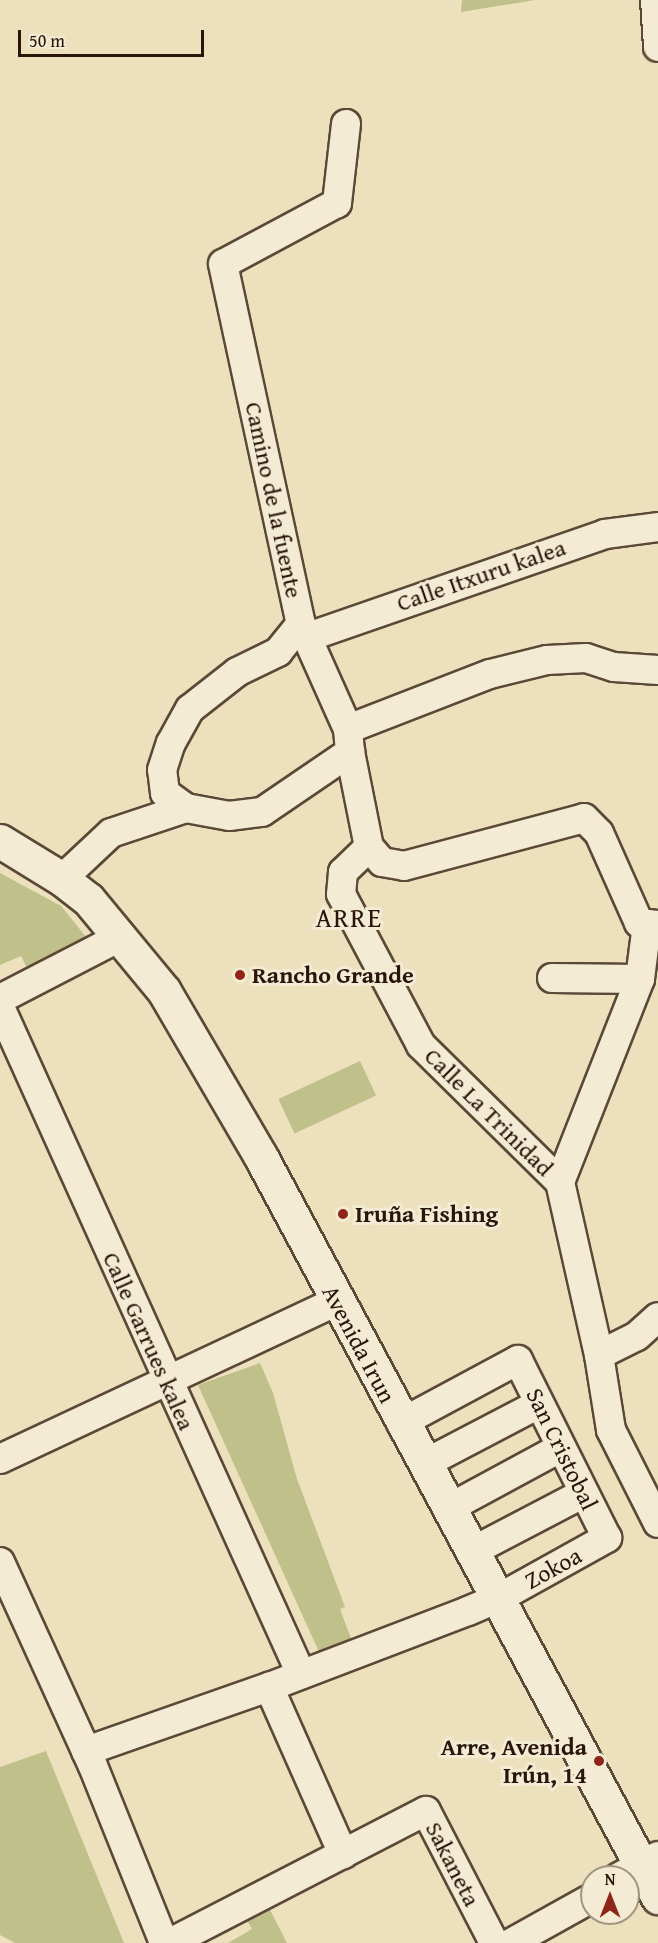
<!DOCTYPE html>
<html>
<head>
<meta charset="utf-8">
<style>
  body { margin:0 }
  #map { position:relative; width:658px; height:1943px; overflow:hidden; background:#ede0bc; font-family:"Gentium Book Plus",serif }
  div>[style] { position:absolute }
  .green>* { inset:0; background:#c0c08b; transform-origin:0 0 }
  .roads { filter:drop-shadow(2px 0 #5b4837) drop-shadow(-2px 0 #5b4837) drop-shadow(0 2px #5b4837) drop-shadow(0 -2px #5b4837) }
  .street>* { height:28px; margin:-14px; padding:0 14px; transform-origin:14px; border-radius:14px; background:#f3ebd3 }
  .secondary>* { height:33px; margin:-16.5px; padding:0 16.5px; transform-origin:16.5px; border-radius:16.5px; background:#f3ebd3 }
  .dots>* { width:16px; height:16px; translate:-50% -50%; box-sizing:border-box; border:3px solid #f3ebd3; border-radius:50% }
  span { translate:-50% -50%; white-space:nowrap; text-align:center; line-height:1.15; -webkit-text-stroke:6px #f3ebd3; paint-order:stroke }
  .street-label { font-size:24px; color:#2a150b }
  .poi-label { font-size:24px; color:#2a150b; font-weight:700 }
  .left { translate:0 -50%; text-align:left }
  .right { translate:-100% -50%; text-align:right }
  .quarter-label { font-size:27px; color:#2a150b; letter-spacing:1.5px }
  .north { position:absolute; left:580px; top:1865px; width:60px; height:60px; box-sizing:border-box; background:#f3ebd3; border:2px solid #a39583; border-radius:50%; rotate:0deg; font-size:16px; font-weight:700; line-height:24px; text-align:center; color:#2a150b }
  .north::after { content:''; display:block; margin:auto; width:21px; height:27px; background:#8f2418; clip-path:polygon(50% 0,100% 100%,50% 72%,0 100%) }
  .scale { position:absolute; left:18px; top:30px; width:186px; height:27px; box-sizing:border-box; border:3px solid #2a150b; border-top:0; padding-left:8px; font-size:18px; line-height:21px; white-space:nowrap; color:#2a150b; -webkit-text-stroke:4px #f3ebd3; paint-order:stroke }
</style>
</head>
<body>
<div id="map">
  <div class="green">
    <i style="clip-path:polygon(462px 0,535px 0,461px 12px)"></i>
    <i style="clip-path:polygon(0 873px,61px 906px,104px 959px,37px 988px,21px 956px,0 965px)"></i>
    <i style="left:360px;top:1061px;width:38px;height:90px;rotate:65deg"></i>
    <i style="clip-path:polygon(260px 1363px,273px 1393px,297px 1479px,345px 1607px,340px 1609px,352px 1641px,320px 1654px,198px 1385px)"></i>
    <i style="clip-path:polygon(46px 1751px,124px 1943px,15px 1943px,0 1935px,0 1767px)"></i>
    <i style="clip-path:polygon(267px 1904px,287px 1943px,228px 1943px,252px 1929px,244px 1915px)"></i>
  </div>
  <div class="roads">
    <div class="street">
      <i style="left:655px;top:0;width:47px;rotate:86.3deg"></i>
      <i style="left:346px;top:124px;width:80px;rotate:96.5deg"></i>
      <i style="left:337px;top:203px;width:129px;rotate:151.8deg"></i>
      <i style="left:223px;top:264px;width:368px;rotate:77.8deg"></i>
      <i style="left:301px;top:624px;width:115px;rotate:65.9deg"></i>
      <i style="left:308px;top:637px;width:314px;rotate:-19.1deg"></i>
      <i style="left:605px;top:534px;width:53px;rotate:-7.5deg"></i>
      <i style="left:350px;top:752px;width:97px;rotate:78.7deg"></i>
      <i style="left:369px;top:847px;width:36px;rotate:136deg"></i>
      <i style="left:343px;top:872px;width:22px;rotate:95deg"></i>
      <i style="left:341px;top:894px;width:171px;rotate:62.1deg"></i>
      <i style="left:421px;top:1045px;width:195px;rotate:44.6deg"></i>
      <i style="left:560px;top:1182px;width:177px;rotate:77.3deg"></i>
      <i style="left:599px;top:1355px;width:76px;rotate:80.9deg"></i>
      <i style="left:611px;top:1430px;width:104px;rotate:63.2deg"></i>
      <i style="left:186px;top:808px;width:26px;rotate:-144deg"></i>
      <i style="left:165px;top:793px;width:23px;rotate:-97deg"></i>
      <i style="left:162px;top:770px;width:28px;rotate:-72deg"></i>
      <i style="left:171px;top:743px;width:39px;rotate:-61deg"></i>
      <i style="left:190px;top:709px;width:60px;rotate:-38.2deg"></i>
      <i style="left:237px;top:672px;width:46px;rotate:-26deg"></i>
      <i style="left:278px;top:652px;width:36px;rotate:-51deg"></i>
      <i style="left:369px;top:847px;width:20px;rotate:49deg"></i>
      <i style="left:382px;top:862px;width:22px;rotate:10deg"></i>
      <i style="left:404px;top:866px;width:186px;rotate:-14.9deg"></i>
      <i style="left:584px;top:818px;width:21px;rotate:45deg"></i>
      <i style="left:599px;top:833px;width:98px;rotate:66deg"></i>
      <i style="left:639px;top:923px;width:8px;rotate:7deg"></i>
      <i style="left:62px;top:879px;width:67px;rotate:-43.2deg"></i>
      <i style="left:111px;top:833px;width:79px;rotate:-18.4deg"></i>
      <i style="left:186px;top:808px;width:44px;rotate:10.5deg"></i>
      <i style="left:229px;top:816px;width:33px;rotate:-7deg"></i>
      <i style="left:262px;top:812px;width:107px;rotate:-34.3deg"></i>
      <i style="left:350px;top:752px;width:23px;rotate:-95deg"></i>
      <i style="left:348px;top:729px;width:152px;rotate:-21.2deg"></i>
      <i style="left:490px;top:674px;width:59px;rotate:-13.8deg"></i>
      <i style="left:547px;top:660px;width:39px;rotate:-3deg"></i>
      <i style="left:586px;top:658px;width:29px;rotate:18deg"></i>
      <i style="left:614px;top:667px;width:44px;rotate:3.9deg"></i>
      <i style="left:552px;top:978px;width:88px;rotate:0.7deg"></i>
      <i style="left:0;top:999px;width:137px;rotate:-27.3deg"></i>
      <i style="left:0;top:1007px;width:732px;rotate:65.71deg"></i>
      <i style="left:560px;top:1182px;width:218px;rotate:-68.5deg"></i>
      <i style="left:640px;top:979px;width:55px;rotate:-82.7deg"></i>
      <i style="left:647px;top:924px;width:11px;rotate:5deg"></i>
      <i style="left:599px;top:1355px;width:42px;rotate:-26.6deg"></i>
      <i style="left:637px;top:1336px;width:28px;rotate:-42deg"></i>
      <i style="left:0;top:1459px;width:370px;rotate:-25.1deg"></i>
      <i style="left:426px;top:1463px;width:127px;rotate:-27.6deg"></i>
      <i style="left:451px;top:1507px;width:124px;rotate:-28.4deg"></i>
      <i style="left:473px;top:1551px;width:123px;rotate:-27.6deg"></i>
      <i style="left:0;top:1562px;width:224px;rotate:65.5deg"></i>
      <i style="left:93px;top:1766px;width:191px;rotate:68.1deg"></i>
      <i style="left:269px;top:1687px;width:183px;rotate:66.1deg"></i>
      <i style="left:86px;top:1751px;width:194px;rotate:-19.3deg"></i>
      <i style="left:269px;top:1687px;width:213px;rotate:-20.9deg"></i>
      <i style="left:468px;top:1611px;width:34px;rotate:-23deg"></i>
      <i style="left:499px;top:1598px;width:124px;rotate:-29.1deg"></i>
      <i style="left:607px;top:1538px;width:199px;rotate:-116.6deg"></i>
      <i style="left:518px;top:1360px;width:133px;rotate:151.7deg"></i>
      <i style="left:619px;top:1877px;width:44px;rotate:-28.3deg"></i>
      <i style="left:170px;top:1943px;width:288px;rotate:-27.3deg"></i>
      <i style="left:426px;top:1811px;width:148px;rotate:62.7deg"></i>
      <i style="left:511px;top:1943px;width:93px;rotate:-29.1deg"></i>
    </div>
    <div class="secondary">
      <i style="left:0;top:841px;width:73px;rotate:31.5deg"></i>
      <i style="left:62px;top:879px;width:33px;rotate:38deg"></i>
      <i style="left:88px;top:899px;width:119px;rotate:50.4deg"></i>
      <i style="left:164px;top:991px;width:192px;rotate:59.7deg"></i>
      <i style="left:261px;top:1157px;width:840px;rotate:61.79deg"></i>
    </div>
  </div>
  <div class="dots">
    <i style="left:240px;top:975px;background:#8f2418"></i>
    <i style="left:343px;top:1214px;background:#8f2418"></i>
    <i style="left:599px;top:1761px;background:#8f2418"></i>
  </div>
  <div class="street-label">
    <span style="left:274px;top:500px;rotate:78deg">Camino de la fuente</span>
    <span style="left:481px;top:575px;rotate:-19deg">Calle Itxuru kalea</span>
    <span style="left:489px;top:1112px;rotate:45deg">Calle La Trinidad</span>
    <span style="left:149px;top:1341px;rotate:66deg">Calle Garrues kalea</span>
    <span style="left:359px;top:1344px;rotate:62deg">Avenida Irun</span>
    <span style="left:562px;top:1449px;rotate:64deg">San Cristobal</span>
    <span style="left:553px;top:1568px;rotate:-29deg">Zokoa</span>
    <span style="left:453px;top:1864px;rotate:63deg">Sakaneta</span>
  </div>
  <div class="poi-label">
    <span class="left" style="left:252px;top:975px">Rancho Grande</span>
    <span class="left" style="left:355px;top:1214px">Iruña Fishing</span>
    <span class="right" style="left:587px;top:1761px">Arre, Avenida<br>Irún, 14</span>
  </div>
  <div class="quarter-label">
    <span style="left:349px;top:918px">ARRE</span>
  </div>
  <div class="north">N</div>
  <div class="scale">50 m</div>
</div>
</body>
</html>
